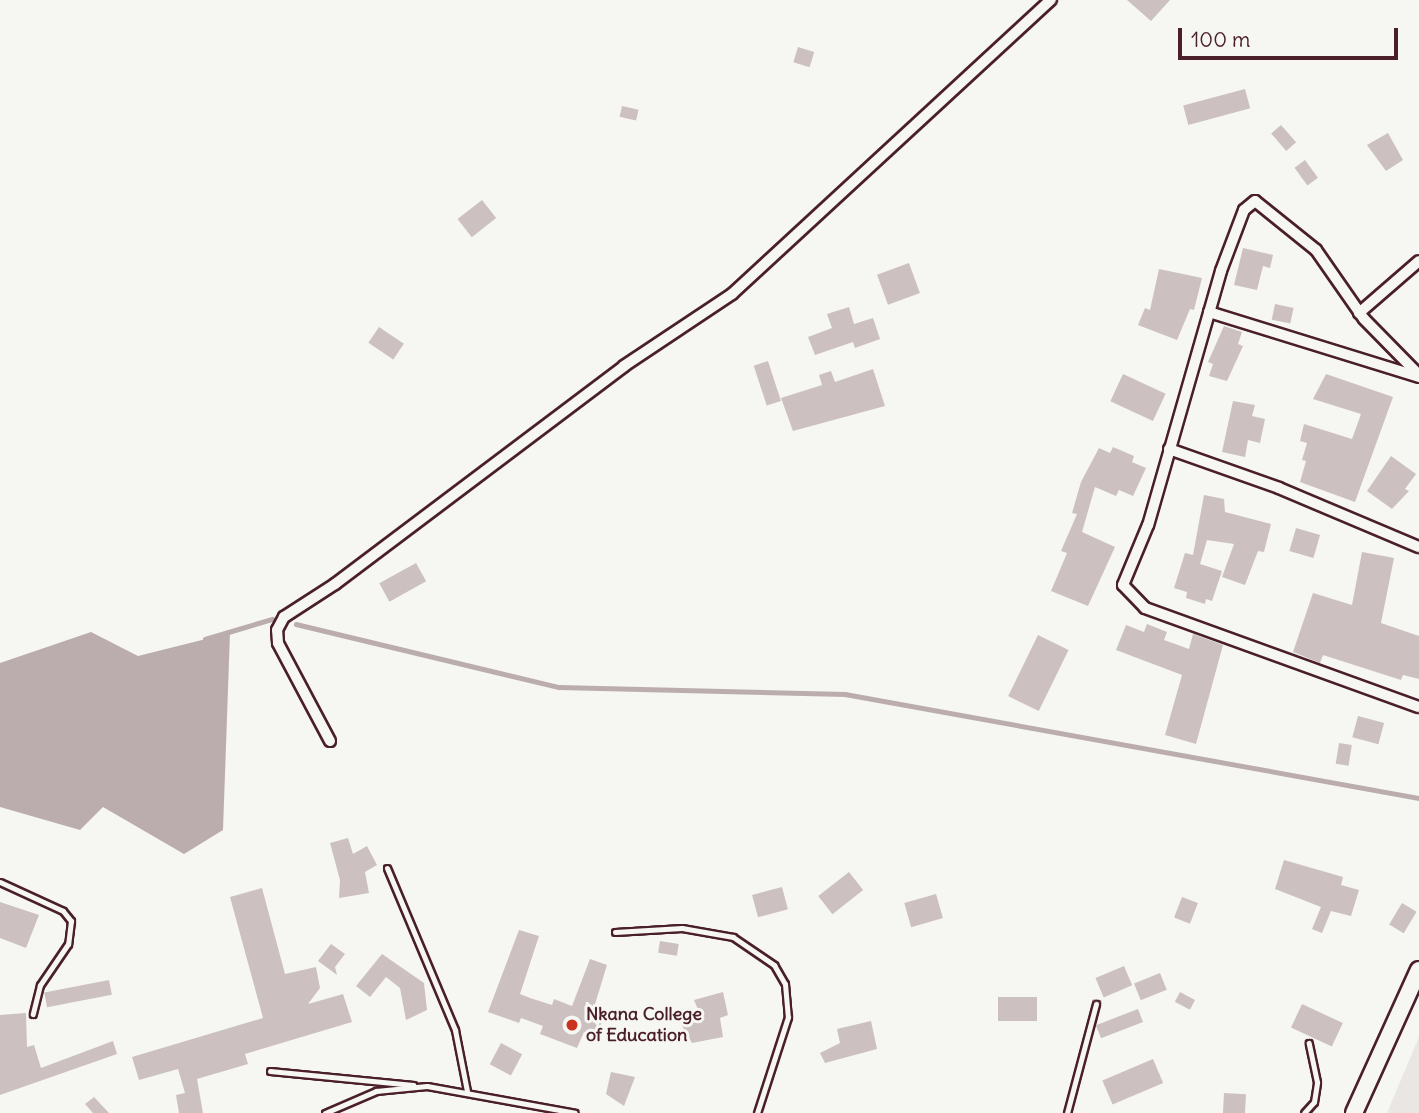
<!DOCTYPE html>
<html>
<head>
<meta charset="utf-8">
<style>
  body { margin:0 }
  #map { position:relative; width:1419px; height:1113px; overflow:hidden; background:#f6f6f2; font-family:Delius,sans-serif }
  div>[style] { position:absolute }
  .built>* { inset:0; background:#e9e6e3 }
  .water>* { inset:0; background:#bbadae }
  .stream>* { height:4.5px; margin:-2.25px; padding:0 2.25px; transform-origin:2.25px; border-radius:2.25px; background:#bbadae }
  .building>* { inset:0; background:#ccc1c0; transform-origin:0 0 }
  .roads { filter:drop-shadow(2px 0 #4a1f2b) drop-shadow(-2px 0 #4a1f2b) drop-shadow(0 2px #4a1f2b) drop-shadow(0 -2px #4a1f2b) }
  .lane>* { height:5px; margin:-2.5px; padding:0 2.5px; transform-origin:2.5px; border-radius:2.5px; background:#f6f6f2 }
  .street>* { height:10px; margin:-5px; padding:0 5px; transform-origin:5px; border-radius:5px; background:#f6f6f2 }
  .secondary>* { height:16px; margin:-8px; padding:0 8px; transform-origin:8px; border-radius:8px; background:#f6f6f2 }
  .dots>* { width:19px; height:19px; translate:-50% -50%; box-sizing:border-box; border:4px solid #f6f6f2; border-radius:50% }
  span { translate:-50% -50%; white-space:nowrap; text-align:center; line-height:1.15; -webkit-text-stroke:6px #f6f6f2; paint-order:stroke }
  .poi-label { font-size:18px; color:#4a1f2b; font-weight:700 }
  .left { translate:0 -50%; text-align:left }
  .scale { position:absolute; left:1178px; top:28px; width:220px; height:32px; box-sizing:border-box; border:4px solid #4a1f2b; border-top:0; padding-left:9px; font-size:21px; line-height:24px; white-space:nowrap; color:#4a1f2b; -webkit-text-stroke:5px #f6f6f2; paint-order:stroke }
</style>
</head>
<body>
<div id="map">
  <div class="built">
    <i style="clip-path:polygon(1419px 1037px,1419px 1113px,1387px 1113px)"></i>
  </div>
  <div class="water">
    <i style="clip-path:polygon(91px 632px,138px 656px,230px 633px,223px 830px,184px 854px,103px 807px,80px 830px,0 807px,0 663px)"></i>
  </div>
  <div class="stream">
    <i style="left:296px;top:624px;width:270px;rotate:13.5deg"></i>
    <i style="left:559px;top:687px;width:286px;rotate:1.4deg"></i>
    <i style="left:845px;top:694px;width:583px;rotate:10.27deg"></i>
    <i style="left:205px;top:639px;width:70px;rotate:-16.6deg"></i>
  </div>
  <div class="building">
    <i style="clip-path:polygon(1127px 0,1170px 0,1151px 21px)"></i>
    <i style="left:798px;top:47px;width:17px;height:16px;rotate:17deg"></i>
    <i style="left:1245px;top:89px;width:20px;height:64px;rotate:75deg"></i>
    <i style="left:622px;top:106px;width:17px;height:11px;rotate:13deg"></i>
    <i style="left:1281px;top:125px;width:23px;height:13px;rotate:49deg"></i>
    <i style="clip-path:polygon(1388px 133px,1403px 160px,1386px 171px,1367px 145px)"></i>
    <i style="left:1305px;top:160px;width:22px;height:13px;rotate:54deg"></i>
    <i style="left:482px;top:200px;width:23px;height:31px;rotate:52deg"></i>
    <i style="clip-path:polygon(1243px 248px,1273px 255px,1270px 268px,1263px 266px,1257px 290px,1234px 285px)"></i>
    <i style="left:909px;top:263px;width:32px;height:34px;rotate:70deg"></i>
    <i style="clip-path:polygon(1159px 269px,1202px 278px,1194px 310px,1190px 309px,1177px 340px,1138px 325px,1145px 308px,1150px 310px)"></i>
    <i style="left:1275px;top:304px;width:19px;height:16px;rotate:12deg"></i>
    <i style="clip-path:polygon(849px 307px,854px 324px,873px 318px,880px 339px,855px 348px,853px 342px,815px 355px,808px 337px,832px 328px,827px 314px)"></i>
    <i style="clip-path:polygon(1224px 326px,1242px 332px,1238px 344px,1243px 346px,1227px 381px,1209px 376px,1213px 364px,1208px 362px)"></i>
    <i style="left:379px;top:327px;width:30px;height:19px;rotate:34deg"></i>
    <i style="left:768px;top:361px;width:42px;height:15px;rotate:72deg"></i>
    <i style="clip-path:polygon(873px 369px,885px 406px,793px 431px,781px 398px,822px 385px,819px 375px,831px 371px,835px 382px)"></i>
    <i style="left:1123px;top:374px;width:47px;height:30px;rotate:25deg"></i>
    <i style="clip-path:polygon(1326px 374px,1393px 397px,1355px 502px,1300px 482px,1306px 461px,1302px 460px,1307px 443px,1300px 441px,1304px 424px,1352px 439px,1361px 414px,1313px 399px)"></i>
    <i style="clip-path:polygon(1233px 401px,1255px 405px,1252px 416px,1265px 419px,1260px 443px,1248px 440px,1245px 457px,1222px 452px)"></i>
    <i style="clip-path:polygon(1113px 447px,1134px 456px,1132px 462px,1146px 468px,1133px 496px,1119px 490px,1116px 496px,1095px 487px,1082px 532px,1115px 547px,1088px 606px,1051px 591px,1067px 553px,1061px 551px,1077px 514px,1072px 513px,1081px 482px,1099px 448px,1110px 453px)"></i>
    <i style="clip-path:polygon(1391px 456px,1416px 474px,1405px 489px,1409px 491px,1392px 509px,1367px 491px)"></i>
    <i style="clip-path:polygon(1204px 495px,1224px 499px,1225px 512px,1271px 524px,1264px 552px,1258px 551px,1245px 585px,1222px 577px,1234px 544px,1207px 540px,1200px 564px,1222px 571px,1212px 601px,1206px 599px,1205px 604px,1186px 598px,1187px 592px,1174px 588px,1185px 553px,1193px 555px)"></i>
    <i style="left:1296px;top:528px;width:25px;height:24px;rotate:16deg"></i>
    <i style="clip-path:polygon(1362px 552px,1394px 558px,1381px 623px,1419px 636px,1419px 679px,1403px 675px,1401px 680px,1323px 655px,1320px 663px,1293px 652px,1313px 593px,1352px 605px)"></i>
    <i style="left:416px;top:563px;width:21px;height:42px;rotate:61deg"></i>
    <i style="clip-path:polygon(1147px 624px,1167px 632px,1164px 640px,1189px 649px,1193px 634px,1223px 645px,1196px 744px,1165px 735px,1182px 675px,1116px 650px,1126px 625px,1144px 632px)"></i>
    <i style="left:1038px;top:635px;width:34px;height:68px;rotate:26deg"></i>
    <i style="left:1358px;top:716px;width:27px;height:22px;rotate:15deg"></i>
    <i style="left:1339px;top:743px;width:13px;height:21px;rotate:9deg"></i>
    <i style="clip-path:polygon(348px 838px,353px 854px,367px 846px,377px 865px,365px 872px,369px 893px,339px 898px,340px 880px,330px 843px)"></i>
    <i style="clip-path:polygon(1284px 860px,1343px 877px,1341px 885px,1359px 890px,1351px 916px,1331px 911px,1322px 933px,1312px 929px,1321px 907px,1275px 889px)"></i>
    <i style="left:849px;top:872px;width:23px;height:39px;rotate:52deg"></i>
    <i style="left:782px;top:887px;width:23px;height:31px;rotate:75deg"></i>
    <i style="clip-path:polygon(262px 888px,285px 974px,316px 967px,320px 988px,308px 1004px,343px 994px,352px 1022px,245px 1054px,248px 1064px,197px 1079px,203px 1113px,179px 1113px,176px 1095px,185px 1093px,178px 1069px,139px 1080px,132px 1057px,263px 1018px,230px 897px)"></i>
    <i style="left:936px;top:894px;width:25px;height:33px;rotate:74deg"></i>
    <i style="left:1182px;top:897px;width:17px;height:22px;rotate:21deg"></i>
    <i style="clip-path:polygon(0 902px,39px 915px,26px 948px,0 938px)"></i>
    <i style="left:1402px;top:903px;width:17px;height:25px;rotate:31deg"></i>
    <i style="clip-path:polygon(519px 930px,539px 936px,520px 994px,530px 998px,552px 1005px,554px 999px,572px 1006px,590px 959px,607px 965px,592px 1014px,603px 1018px,597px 1038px,584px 1032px,577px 1048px,540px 1034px,543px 1026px,521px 1018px,519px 1023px,488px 1012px)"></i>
    <i style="left:660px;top:941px;width:19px;height:12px;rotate:9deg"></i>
    <i style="clip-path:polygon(331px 944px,345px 954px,335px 967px,337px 975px,318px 961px)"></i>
    <i style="clip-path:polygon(382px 954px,424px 983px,427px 1010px,406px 1020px,400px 988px,386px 977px,370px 997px,356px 986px)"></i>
    <i style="left:1124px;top:966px;width:21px;height:31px;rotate:67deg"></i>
    <i style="left:1160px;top:973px;width:18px;height:28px;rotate:68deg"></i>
    <i style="left:109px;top:980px;width:15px;height:66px;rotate:79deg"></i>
    <i style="clip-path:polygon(723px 992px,728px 1015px,720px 1018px,723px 1037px,692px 1043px,680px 1022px,699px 1012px,694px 1000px)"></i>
    <i style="left:1180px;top:992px;width:17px;height:11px;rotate:28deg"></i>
    <i style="left:1037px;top:997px;width:24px;height:39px;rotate:90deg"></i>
    <i style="left:1302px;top:1004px;width:45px;height:26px;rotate:25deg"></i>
    <i style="left:1138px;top:1009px;width:14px;height:45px;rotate:69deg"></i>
    <i style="clip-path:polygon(26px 1013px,27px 1047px,34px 1045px,41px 1068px,113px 1041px,117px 1054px,0 1095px,0 1015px)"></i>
    <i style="clip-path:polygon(871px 1021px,877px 1049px,825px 1063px,820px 1053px,840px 1043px,837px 1029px)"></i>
    <i style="left:501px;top:1043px;width:24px;height:24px;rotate:28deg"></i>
    <i style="left:1153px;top:1059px;width:26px;height:55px;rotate:67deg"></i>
    <i style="clip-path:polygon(611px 1072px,635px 1077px,624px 1106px,606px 1094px)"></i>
    <i style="left:1224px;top:1093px;width:22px;height:20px;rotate:3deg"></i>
    <i style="clip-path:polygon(94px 1097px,109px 1113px,93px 1113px,85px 1104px)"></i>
  </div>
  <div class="roads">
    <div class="lane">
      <i style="left:387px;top:868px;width:176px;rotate:67.2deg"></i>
      <i style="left:455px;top:1030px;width:62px;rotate:78.9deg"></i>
      <i style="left:0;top:882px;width:69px;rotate:24.7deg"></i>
      <i style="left:63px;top:911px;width:13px;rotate:51deg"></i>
      <i style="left:71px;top:921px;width:23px;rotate:97deg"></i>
      <i style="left:68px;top:944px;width:50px;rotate:124.3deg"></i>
      <i style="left:40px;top:985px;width:30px;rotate:104deg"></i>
      <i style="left:615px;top:932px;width:67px;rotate:-3.4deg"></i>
      <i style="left:682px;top:928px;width:52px;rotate:10deg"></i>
      <i style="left:733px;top:937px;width:50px;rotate:34.3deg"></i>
      <i style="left:774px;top:965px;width:22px;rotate:60deg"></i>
      <i style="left:785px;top:984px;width:33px;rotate:85deg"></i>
      <i style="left:788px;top:1017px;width:101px;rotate:107.9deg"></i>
      <i style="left:270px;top:1071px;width:144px;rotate:5.6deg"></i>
      <i style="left:325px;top:1113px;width:56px;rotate:-23.3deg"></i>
      <i style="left:376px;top:1091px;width:51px;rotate:-5.6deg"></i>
      <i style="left:427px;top:1086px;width:150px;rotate:10.3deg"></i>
      <i style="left:1067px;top:1113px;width:113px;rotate:-75.1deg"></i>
      <i style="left:1304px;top:1113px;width:15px;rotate:-48deg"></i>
      <i style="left:1314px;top:1102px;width:20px;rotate:-81deg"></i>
      <i style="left:1317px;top:1082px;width:40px;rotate:-102deg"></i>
    </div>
    <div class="street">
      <i style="left:1209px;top:312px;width:220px;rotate:17.2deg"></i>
      <i style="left:1359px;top:313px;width:79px;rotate:-40.9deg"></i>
      <i style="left:1419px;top:375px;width:78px;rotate:-134.5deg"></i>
      <i style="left:1364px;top:319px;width:84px;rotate:-124.8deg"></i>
      <i style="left:1316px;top:250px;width:78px;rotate:-141.2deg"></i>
      <i style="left:1255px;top:201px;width:14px;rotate:141deg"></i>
      <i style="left:1244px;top:210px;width:65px;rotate:110.7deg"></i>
      <i style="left:1221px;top:271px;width:264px;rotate:106deg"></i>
      <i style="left:1148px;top:525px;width:65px;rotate:112.6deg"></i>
      <i style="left:1123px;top:585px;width:32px;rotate:46deg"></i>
      <i style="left:1145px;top:608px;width:291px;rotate:19.9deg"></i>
      <i style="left:1169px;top:449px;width:117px;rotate:19.5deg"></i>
      <i style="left:1279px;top:488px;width:152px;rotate:22.9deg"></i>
      <i style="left:330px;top:741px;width:111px;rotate:-118deg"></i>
      <i style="left:278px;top:643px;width:13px;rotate:-94deg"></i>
      <i style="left:277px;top:630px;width:15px;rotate:-62deg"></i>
      <i style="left:284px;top:617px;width:61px;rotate:-32.9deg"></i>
      <i style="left:335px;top:584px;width:362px;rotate:-37deg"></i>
      <i style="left:624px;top:366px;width:130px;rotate:-33.7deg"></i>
      <i style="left:732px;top:294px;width:434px;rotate:-42.7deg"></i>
    </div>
    <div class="secondary">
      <i style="left:1354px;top:1113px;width:157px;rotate:-65.6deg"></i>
    </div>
  </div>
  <div class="dots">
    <i style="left:572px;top:1025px;background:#c8321e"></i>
  </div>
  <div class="poi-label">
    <span class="left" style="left:586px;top:1025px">Nkana College<br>of Education</span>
  </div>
  <div class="scale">100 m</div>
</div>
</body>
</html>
